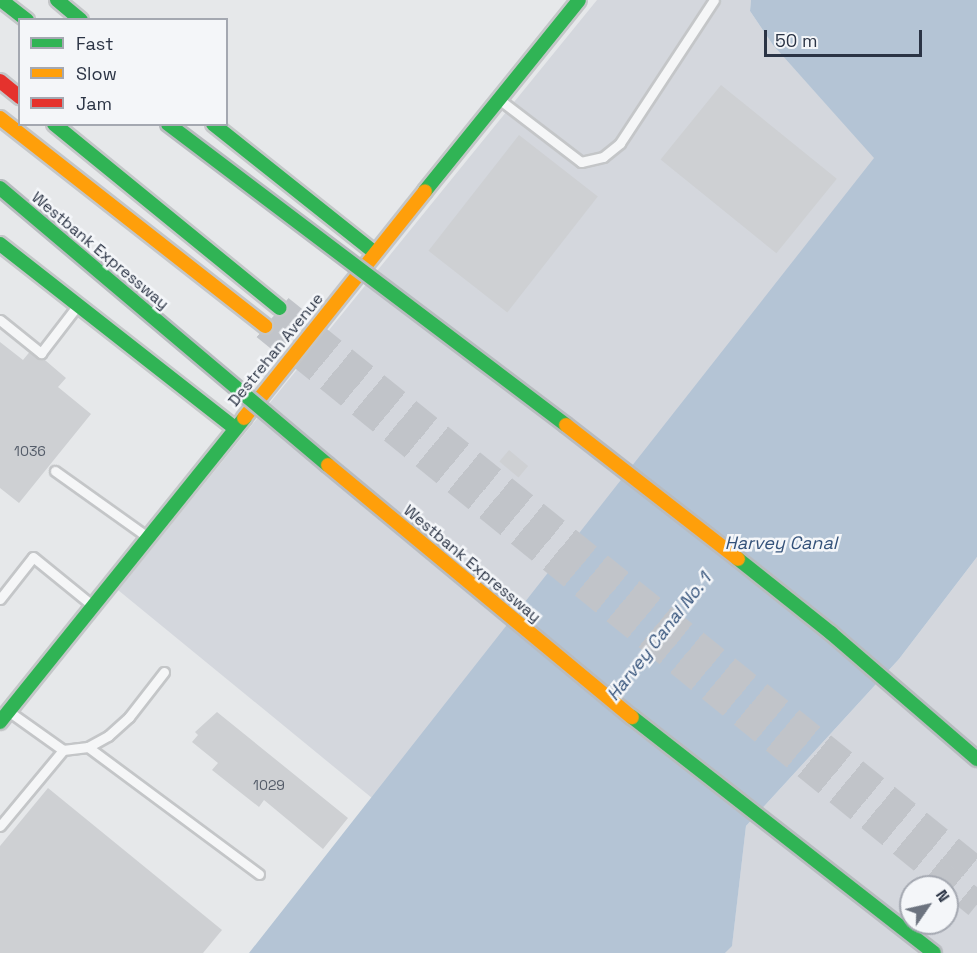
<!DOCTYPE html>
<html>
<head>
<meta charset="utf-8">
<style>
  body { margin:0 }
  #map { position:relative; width:977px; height:953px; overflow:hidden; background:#e6e8ea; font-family:"Space Grotesk",sans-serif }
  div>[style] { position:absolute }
  .built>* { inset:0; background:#d4d7dd }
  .water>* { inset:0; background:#b4c4d5 }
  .building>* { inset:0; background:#ced0d3; transform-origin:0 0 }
  .secondary-tunnel>* { height:27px; margin-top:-13.5px; transform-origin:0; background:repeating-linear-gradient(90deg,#c1c4c9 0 27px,transparent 0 41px) }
  .roads { filter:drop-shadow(2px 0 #c4c6c8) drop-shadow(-2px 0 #c4c6c8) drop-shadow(0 2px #c4c6c8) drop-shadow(0 -2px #c4c6c8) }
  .lane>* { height:9px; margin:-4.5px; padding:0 4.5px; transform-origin:4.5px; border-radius:4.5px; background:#f5f6f7 }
  .fast>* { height:14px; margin:-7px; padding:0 7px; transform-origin:7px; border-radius:7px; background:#30b455 }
  .slow>* { height:14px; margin:-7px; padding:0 7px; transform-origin:7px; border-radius:7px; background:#ff9f0a }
  .jam>* { height:14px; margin:-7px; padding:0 7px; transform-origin:7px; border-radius:7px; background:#e5322d }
  .bridges { filter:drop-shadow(2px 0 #b8bbbf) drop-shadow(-2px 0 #b8bbbf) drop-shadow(0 2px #b8bbbf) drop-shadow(0 -2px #b8bbbf) }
  .fast-bridge>* { height:14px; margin:-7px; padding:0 7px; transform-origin:7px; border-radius:7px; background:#30b455 }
  .slow-bridge>* { height:14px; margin:-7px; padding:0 7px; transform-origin:7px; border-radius:7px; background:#ff9f0a }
  span { translate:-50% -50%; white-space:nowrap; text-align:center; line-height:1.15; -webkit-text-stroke:5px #f4f6f9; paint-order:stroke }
  .number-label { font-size:14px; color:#545c69 }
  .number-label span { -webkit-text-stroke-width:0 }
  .street-label { font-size:16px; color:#2b3445 }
  .water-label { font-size:18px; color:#34527a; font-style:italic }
  .legend { position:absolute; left:18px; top:18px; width:210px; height:108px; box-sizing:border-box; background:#f4f6f9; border:2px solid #a4a8b1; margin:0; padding:8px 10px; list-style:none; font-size:18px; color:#2b3445 }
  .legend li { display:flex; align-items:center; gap:12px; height:30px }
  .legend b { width:30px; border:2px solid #a4a8b1 }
  .north { position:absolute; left:899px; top:875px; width:60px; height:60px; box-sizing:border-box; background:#f4f6f9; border:2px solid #a4a8b1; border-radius:50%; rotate:56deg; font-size:16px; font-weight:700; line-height:24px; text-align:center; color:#2b3445 }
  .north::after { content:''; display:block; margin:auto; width:21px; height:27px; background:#6c737f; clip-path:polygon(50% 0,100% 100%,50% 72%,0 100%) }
  .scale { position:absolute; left:764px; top:30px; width:158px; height:27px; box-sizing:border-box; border:3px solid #2b3445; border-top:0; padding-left:8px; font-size:18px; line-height:21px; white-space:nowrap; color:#2b3445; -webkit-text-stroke:4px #f4f6f9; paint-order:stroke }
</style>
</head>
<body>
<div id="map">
  <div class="built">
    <i style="clip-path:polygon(597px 0,751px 0,750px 11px,773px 45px,875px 158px,372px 798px,118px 590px)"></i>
    <i style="clip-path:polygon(evenodd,977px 557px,977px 953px,725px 953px,732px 945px,746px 826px,899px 659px,977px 557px,911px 887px,947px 887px,947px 923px,911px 923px,911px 887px)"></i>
  </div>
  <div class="water">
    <i style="clip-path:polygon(751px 0,977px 0,977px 557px,899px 659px,746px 826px,732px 946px,725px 953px,249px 953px,874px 158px,773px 45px,750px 11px)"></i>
  </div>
  <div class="building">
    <i style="left:721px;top:85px;width:149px;height:96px;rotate:39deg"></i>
    <i style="left:519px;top:135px;width:100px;height:147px;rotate:38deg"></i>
    <i style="clip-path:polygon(0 342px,23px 360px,32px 349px,66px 378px,58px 387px,91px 414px,19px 503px,0 488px)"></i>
    <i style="left:509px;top:450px;width:25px;height:15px;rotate:40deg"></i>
    <i style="clip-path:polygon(217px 712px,348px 818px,323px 849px,264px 800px,259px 807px,212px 770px,218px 763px,192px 742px,198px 735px,195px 732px)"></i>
    <i style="clip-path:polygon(48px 788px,222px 930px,203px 953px,0 953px,0 846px)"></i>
  </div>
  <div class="secondary-tunnel">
    <i style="left:280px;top:308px;width:895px;rotate:38.88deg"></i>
    <i style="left:265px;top:326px;width:917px;rotate:39.07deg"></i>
  </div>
  <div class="roads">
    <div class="lane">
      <i style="left:500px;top:100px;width:102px;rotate:37.4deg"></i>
      <i style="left:581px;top:162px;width:23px;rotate:-13deg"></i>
      <i style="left:603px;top:157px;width:22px;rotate:-39deg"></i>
      <i style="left:620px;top:143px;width:171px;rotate:-56.7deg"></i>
      <i style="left:0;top:320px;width:53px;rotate:38.8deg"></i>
      <i style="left:41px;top:353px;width:59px;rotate:-52.5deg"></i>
      <i style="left:55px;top:471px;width:112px;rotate:35.5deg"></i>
      <i style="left:0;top:599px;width:53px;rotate:-51.8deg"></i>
      <i style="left:33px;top:557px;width:76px;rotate:39.1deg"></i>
      <i style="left:88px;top:747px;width:213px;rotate:36.6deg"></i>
      <i style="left:63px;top:750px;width:25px;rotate:-7deg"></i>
      <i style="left:88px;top:747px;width:23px;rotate:-29deg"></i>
      <i style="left:108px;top:736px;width:28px;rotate:-42deg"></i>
      <i style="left:129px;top:717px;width:57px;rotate:-52.1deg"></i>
      <i style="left:0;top:826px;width:99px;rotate:-50.3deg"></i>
      <i style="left:63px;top:750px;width:64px;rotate:-144.6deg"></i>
    </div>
    <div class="fast">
      <i style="left:1px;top:0;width:33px;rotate:38deg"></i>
      <i style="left:57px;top:0;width:31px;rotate:40deg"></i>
      <i style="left:54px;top:124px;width:291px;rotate:39.2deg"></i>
      <i style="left:213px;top:124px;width:207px;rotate:38.5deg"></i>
      <i style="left:425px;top:191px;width:245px;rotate:-51.1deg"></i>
      <i style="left:0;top:244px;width:298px;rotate:38.1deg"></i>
      <i style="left:0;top:722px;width:390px;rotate:-51.2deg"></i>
    </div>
    <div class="slow">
      <i style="left:0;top:118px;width:337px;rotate:38.1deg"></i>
      <i style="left:244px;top:418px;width:290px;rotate:-51.4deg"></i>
    </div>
    <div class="jam">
      <i style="left:0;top:81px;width:26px;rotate:39deg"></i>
    </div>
  </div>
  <div class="bridges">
    <div class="fast-bridge">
      <i style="left:168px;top:124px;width:499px;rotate:37.1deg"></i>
      <i style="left:0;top:188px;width:429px;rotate:40.2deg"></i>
      <i style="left:738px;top:559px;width:119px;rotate:38.5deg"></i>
      <i style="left:831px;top:633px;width:193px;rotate:40.8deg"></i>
      <i style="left:632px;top:717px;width:383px;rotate:38deg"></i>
    </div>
    <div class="slow-bridge">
      <i style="left:566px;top:425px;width:218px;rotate:37.9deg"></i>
      <i style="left:328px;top:465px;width:395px;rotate:39.7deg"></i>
    </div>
  </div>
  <div class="number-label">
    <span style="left:30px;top:451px">1036</span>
    <span style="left:269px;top:785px">1029</span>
  </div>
  <div class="street-label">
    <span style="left:100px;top:251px;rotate:40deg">Westbank Expressway</span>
    <span style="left:276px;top:350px;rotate:-51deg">Destrehan Avenue</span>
    <span style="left:472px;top:564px;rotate:40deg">Westbank Expressway</span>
  </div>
  <div class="water-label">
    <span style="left:781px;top:543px">Harvey Canal</span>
    <span style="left:659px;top:637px;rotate:-52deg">Harvey Canal No. 1</span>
  </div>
  <ul class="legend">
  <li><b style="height:8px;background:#30b455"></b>Fast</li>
  <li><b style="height:8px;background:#ff9f0a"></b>Slow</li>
  <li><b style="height:8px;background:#e5322d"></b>Jam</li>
  </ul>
  <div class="north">N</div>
  <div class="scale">50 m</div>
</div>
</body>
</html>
